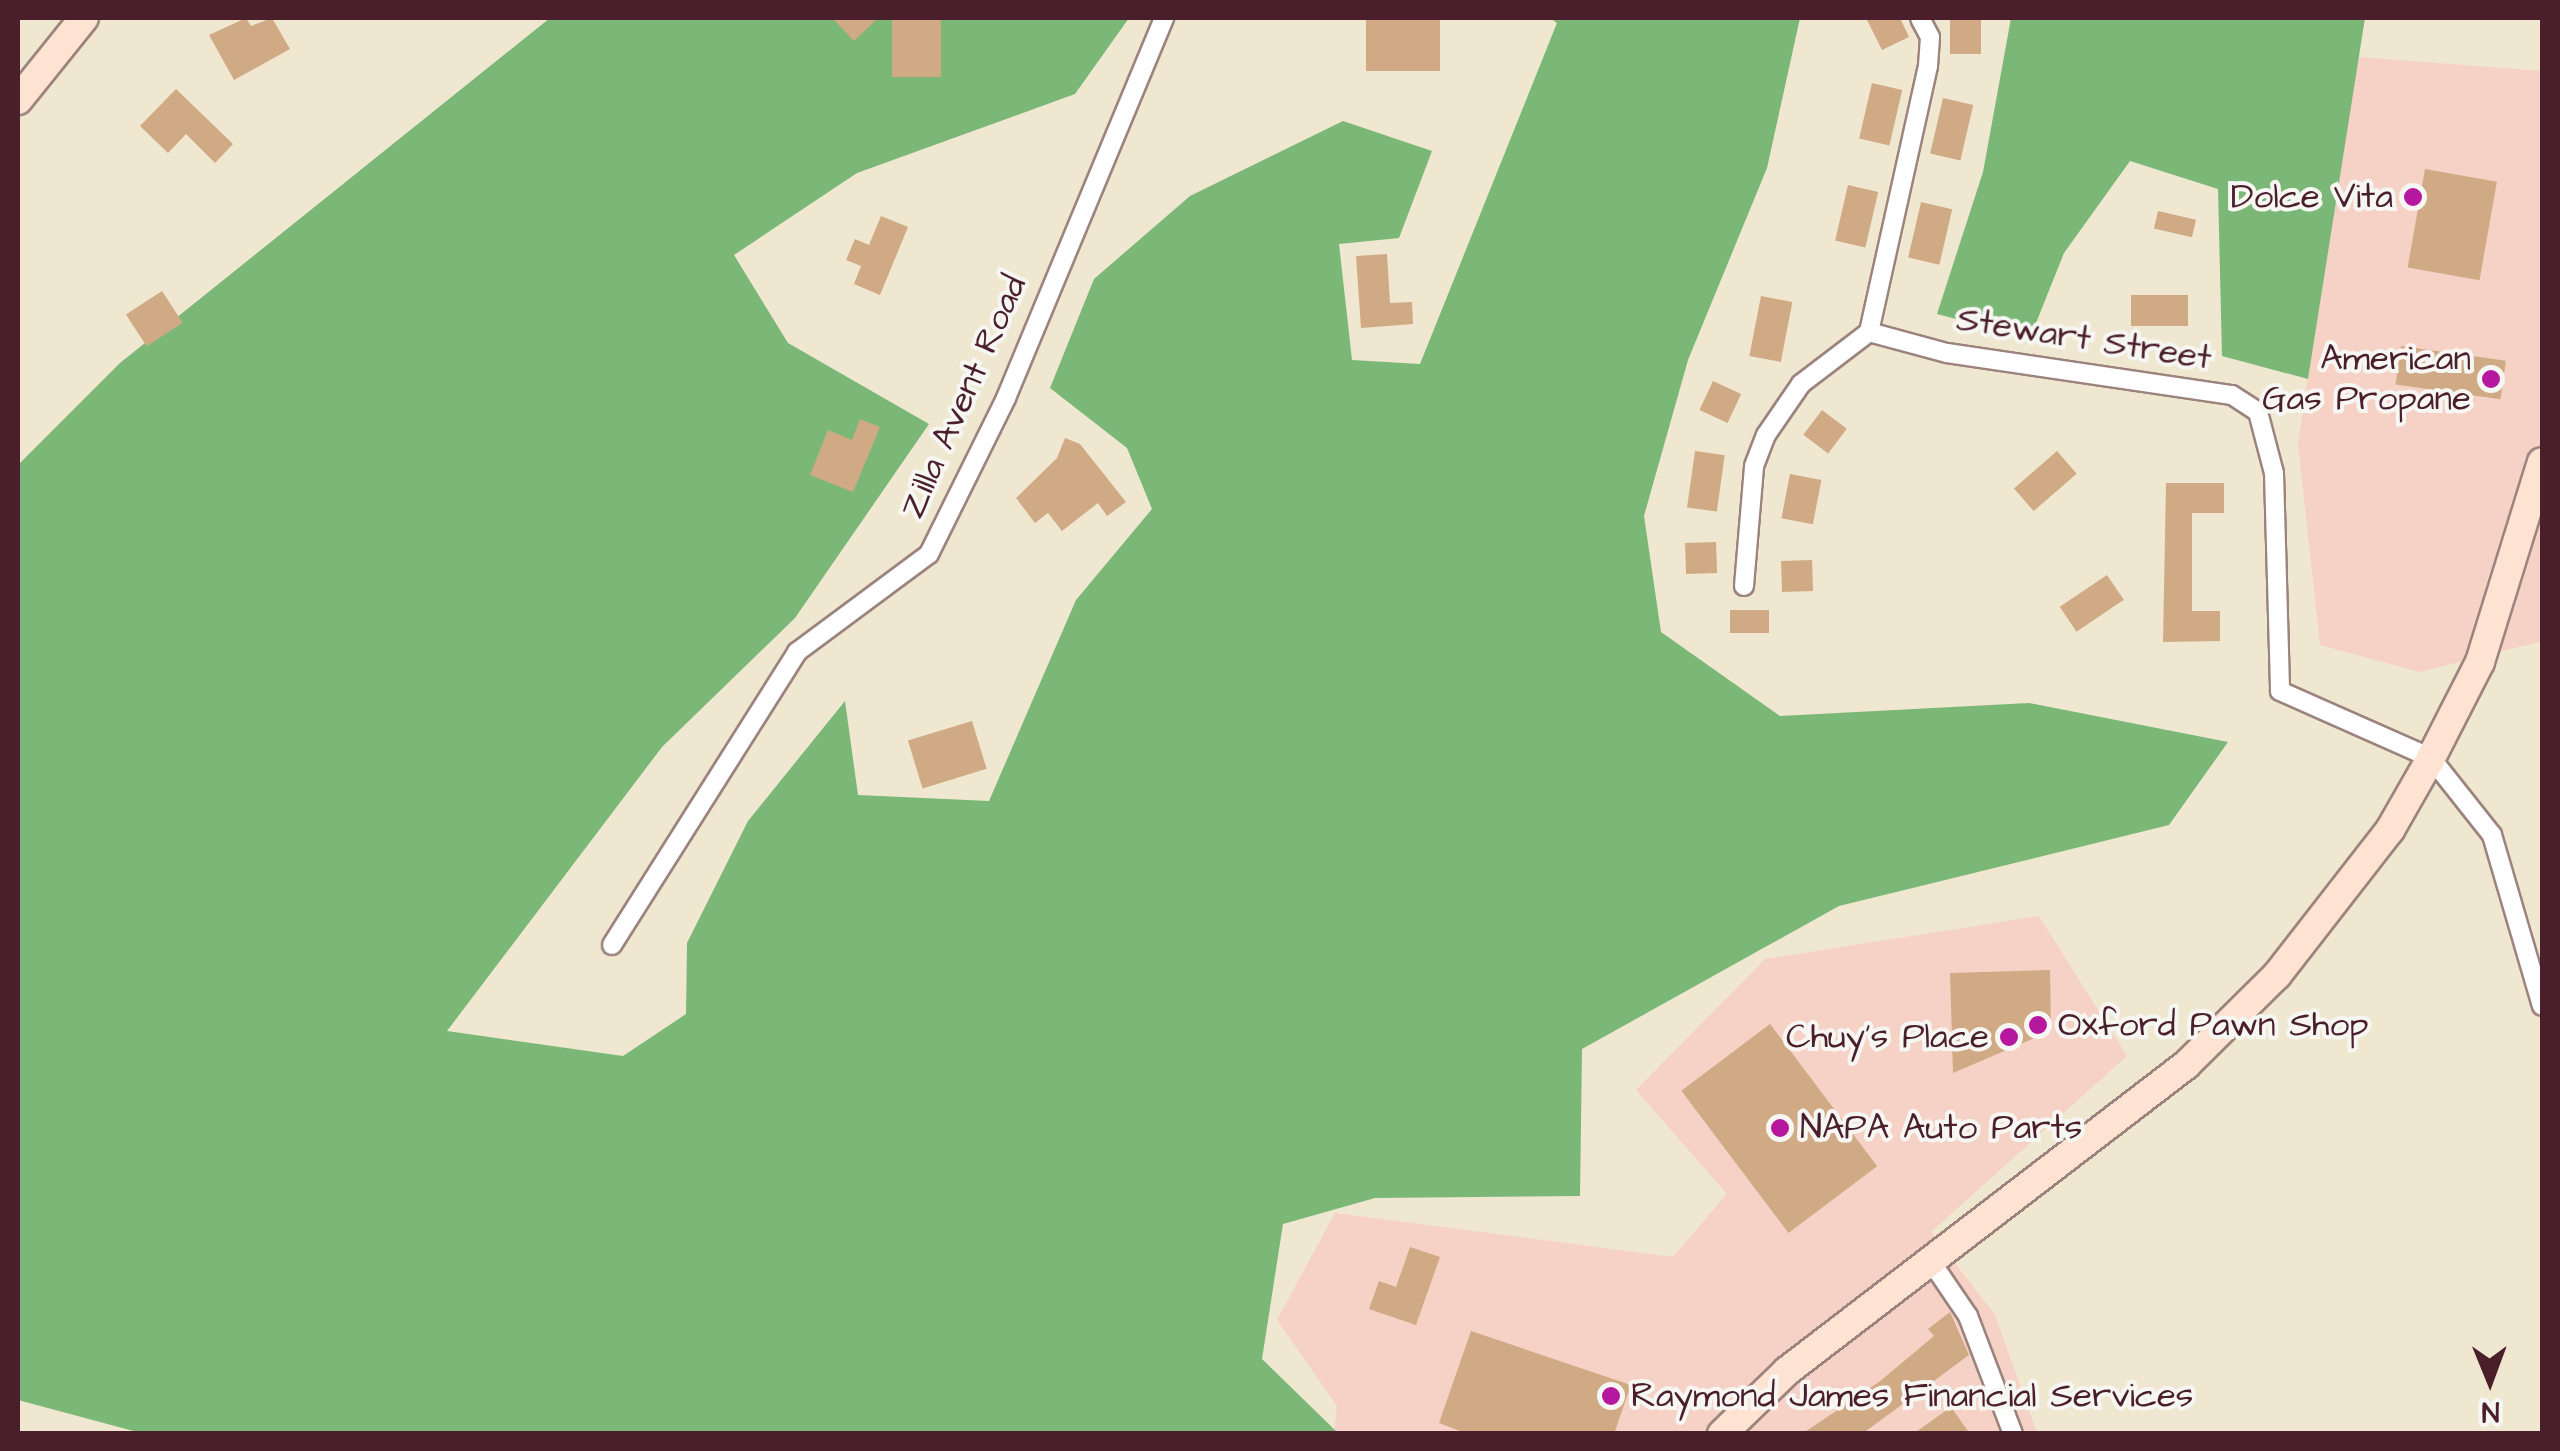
<!DOCTYPE html>
<html>
<head>
<meta charset="utf-8">
<style>
  body { margin:0 }
  #map { position:relative; width:2560px; height:1451px; overflow:hidden; background:#efe7d0; font-family:"Architects Daughter",sans-serif }
  div>[style] { position:absolute }
  .built>* { inset:0; background:#f6d1c5 }
  .forest>* { inset:0; background:#7bb777 }
  .building>* { inset:0; background:#d0aa85; transform-origin:0 0 }
  .roads { filter:drop-shadow(2px 0 #9c837e) drop-shadow(-2px 0 #9c837e) drop-shadow(0 2px #9c837e) drop-shadow(0 -2px #9c837e) }
  .street>* { height:18px; margin:-9px; padding:0 9px; transform-origin:9px; border-radius:9px; background:#fff }
  .secondary>* { height:28px; margin:-14px; padding:0 14px; transform-origin:14px; border-radius:14px; background:#fee3d2 }
  .dots>* { width:28px; height:28px; translate:-50% -50%; box-sizing:border-box; border:5px solid #f6f6f2; border-radius:50% }
  span { translate:-50% -50%; white-space:nowrap; text-align:center; line-height:1.15; -webkit-text-stroke:8px #f6f6f2; paint-order:stroke }
  .poi-label { font-size:35px; color:#4a1f2b }
  .right { translate:-100% -50%; text-align:right }
  .left { translate:0 -50%; text-align:left }
  .street-label { font-size:35px; color:#4a1f2b }
  .frame { position:absolute; inset:0; border:20px solid #4a1f2b; pointer-events:none }
  .north { position:absolute; left:2440px; top:1331px; width:100px; height:100px; -webkit-text-stroke:8px #f6f6f2; paint-order:stroke; rotate:179deg; font-size:28px; font-weight:700; line-height:40px; text-align:center; color:#4a1f2b }
  .north::after { content:''; display:block; margin:auto; width:35px; height:45px; background:#4a1f2b; clip-path:polygon(50% 0,100% 100%,50% 72%,0 100%) }
</style>
</head>
<body>
<div id="map">
  <div class="built">
    <i style="clip-path:polygon(2358px 57px,2542px 71px,2542px 641px,2420px 672px,2320px 645px,2298px 444px)"></i>
    <i style="clip-path:polygon(2039px 916px,2127px 1056px,1931px 1232px,1995px 1315px,2037px 1433px,1334px 1433px,1337px 1406px,1277px 1320px,1335px 1213px,1673px 1257px,1727px 1194px,1636px 1090px,1765px 959px)"></i>
  </div>
  <div class="forest">
    <i style="clip-path:polygon(550px 18px,1129px 18px,1075px 94px,857px 173px,734px 255px,788px 343px,929px 424px,795px 618px,662px 747px,447px 1031px,623px 1056px,686px 1014px,687px 943px,748px 821px,845px 701px,858px 795px,989px 801px,1076px 600px,1152px 509px,1127px 448px,1050px 388px,1094px 279px,1190px 196px,1343px 121px,1432px 151px,1399px 238px,1339px 244px,1352px 360px,1420px 364px,1557px 23px,1550px 18px,1800px 18px,1767px 168px,1688px 360px,1644px 516px,1661px 632px,1780px 716px,2029px 703px,2228px 742px,2169px 825px,1839px 906px,1582px 1049px,1580px 1196px,1375px 1198px,1283px 1224px,1262px 1359px,1338px 1433px,141px 1433px,18px 1400px,18px 465px,120px 363px)"></i>
    <i style="clip-path:polygon(2011px 18px,2365px 18px,2308px 379px,2222px 356px,2218px 189px,2130px 161px,2064px 253px,2030px 338px,1937px 314px,1983px 172px)"></i>
  </div>
  <div class="building">
    <i style="clip-path:polygon(246px 18px,251px 26px,272px 18px,290px 49px,234px 80px,209px 35px)"></i>
    <i style="clip-path:polygon(832px 18px,878px 18px,854px 41px)"></i>
    <i style="left:892px;top:18px;width:49px;height:59px"></i>
    <i style="left:1366px;top:18px;width:74px;height:53px"></i>
    <i style="clip-path:polygon(1866px 18px,1900px 18px,1909px 37px,1882px 50px)"></i>
    <i style="left:1950px;top:18px;width:31px;height:36px"></i>
    <i style="left:1872px;top:83px;width:31px;height:57px;rotate:13deg"></i>
    <i style="clip-path:polygon(176px 89px,233px 144px,215px 163px,186px 134px,168px 153px,140px 126px)"></i>
    <i style="left:1943px;top:98px;width:31px;height:57px;rotate:13deg"></i>
    <i style="left:2425px;top:169px;width:73px;height:100px;rotate:10deg"></i>
    <i style="left:1848px;top:185px;width:31px;height:57px;rotate:13deg"></i>
    <i style="left:1921px;top:202px;width:32px;height:57px;rotate:13deg"></i>
    <i style="left:2158px;top:211px;width:39px;height:18px;rotate:13deg"></i>
    <i style="clip-path:polygon(881px 216px,908px 227px,880px 295px,854px 284px,861px 266px,846px 260px,855px 239px,869px 245px)"></i>
    <i style="clip-path:polygon(1387px 254px,1390px 303px,1412px 302px,1413px 324px,1361px 328px,1356px 256px)"></i>
    <i style="left:162px;top:291px;width:38px;height:43px;rotate:57deg"></i>
    <i style="left:2131px;top:295px;width:57px;height:31px"></i>
    <i style="left:1761px;top:296px;width:32px;height:61px;rotate:11deg"></i>
    <i style="left:2401px;top:346px;width:106px;height:39px;rotate:8deg"></i>
    <i style="left:1713px;top:381px;width:31px;height:32px;rotate:25deg"></i>
    <i style="left:1822px;top:410px;width:31px;height:31px;rotate:37deg"></i>
    <i style="clip-path:polygon(860px 419px,880px 427px,853px 492px,810px 475px,828px 430px,852px 440px)"></i>
    <i style="clip-path:polygon(1065px 438px,1080px 444px,1126px 502px,1107px 516px,1098px 503px,1062px 531px,1048px 513px,1035px 523px,1016px 498px,1057px 458px)"></i>
    <i style="left:1695px;top:451px;width:30px;height:57px;rotate:8deg"></i>
    <i style="left:2057px;top:451px;width:30px;height:57px;rotate:49deg"></i>
    <i style="left:1790px;top:474px;width:32px;height:45px;rotate:11deg"></i>
    <i style="clip-path:polygon(2166px 483px,2224px 483px,2224px 513px,2192px 513px,2192px 611px,2220px 611px,2220px 641px,2163px 642px)"></i>
    <i style="left:1716px;top:542px;width:31px;height:31px;rotate:88deg"></i>
    <i style="left:1812px;top:560px;width:31px;height:31px;rotate:88deg"></i>
    <i style="left:2107px;top:575px;width:30px;height:57px;rotate:56deg"></i>
    <i style="left:1769px;top:610px;width:23px;height:39px;rotate:90deg"></i>
    <i style="left:972px;top:721px;width:50px;height:67px;rotate:73deg"></i>
    <i style="clip-path:polygon(2050px 970px,2051px 1031px,1953px 1073px,1950px 973px)"></i>
    <i style="left:1770px;top:1024px;width:178px;height:111px;rotate:53deg"></i>
    <i style="clip-path:polygon(1410px 1247px,1440px 1257px,1416px 1325px,1369px 1309px,1379px 1281px,1396px 1287px)"></i>
    <i style="clip-path:polygon(1950px 1312px,1969px 1355px,1862px 1434px,1802px 1434px,1879px 1382px,1934px 1336px,1928px 1329px)"></i>
    <i style="clip-path:polygon(1471px 1331px,1631px 1385px,1614px 1434px,1468px 1434px,1439px 1423px)"></i>
    <i style="clip-path:polygon(1951px 1407px,1970px 1434px,1913px 1434px)"></i>
  </div>
  <div class="roads">
    <div class="street">
      <i style="left:1869px;top:332px;width:81px;rotate:15.1deg"></i>
      <i style="left:1947px;top:353px;width:288px;rotate:8.4deg"></i>
      <i style="left:2232px;top:395px;width:31px;rotate:33deg"></i>
      <i style="left:2258px;top:412px;width:63px;rotate:75.3deg"></i>
      <i style="left:2274px;top:473px;width:218px;rotate:88.4deg"></i>
      <i style="left:2280px;top:691px;width:165px;rotate:23.9deg"></i>
      <i style="left:2431px;top:758px;width:98px;rotate:51.6deg"></i>
      <i style="left:2492px;top:835px;width:178px;rotate:73.7deg"></i>
      <i style="left:1869px;top:332px;width:272px;rotate:-77.5deg"></i>
      <i style="left:1928px;top:66px;width:29px;rotate:-86deg"></i>
      <i style="left:1930px;top:37px;width:21px;rotate:-118deg"></i>
      <i style="left:1744px;top:586px;width:120px;rotate:-85.2deg"></i>
      <i style="left:1754px;top:466px;width:33px;rotate:-69deg"></i>
      <i style="left:1766px;top:435px;width:62px;rotate:-55.5deg"></i>
      <i style="left:1801px;top:384px;width:86px;rotate:-37.4deg"></i>
      <i style="left:612px;top:945px;width:347px;rotate:-57.7deg"></i>
      <i style="left:797px;top:652px;width:164px;rotate:-36.6deg"></i>
      <i style="left:929px;top:554px;width:174px;rotate:-63.7deg"></i>
      <i style="left:1006px;top:398px;width:412px;rotate:-67.4deg"></i>
      <i style="left:1930px;top:1260px;width:68px;rotate:55.8deg"></i>
      <i style="left:1968px;top:1316px;width:126px;rotate:69.1deg"></i>
    </div>
    <div class="secondary">
      <i style="left:18px;top:100px;width:105px;rotate:-51.2deg"></i>
      <i style="left:1722px;top:1434px;width:91px;rotate:-44.1deg"></i>
      <i style="left:1787px;top:1371px;width:503px;rotate:-37.49deg"></i>
      <i style="left:2186px;top:1065px;width:128px;rotate:-44.7deg"></i>
      <i style="left:2277px;top:975px;width:184px;rotate:-52.1deg"></i>
      <i style="left:2390px;top:830px;width:83px;rotate:-60.3deg"></i>
      <i style="left:2431px;top:758px;width:108px;rotate:-63deg"></i>
      <i style="left:2480px;top:662px;width:209px;rotate:-72.8deg"></i>
    </div>
  </div>
  <div class="dots">
    <i style="left:2413px;top:197px;background:#b5179e"></i>
    <i style="left:2491px;top:379px;background:#b5179e"></i>
    <i style="left:2038px;top:1025px;background:#b5179e"></i>
    <i style="left:2009px;top:1037px;background:#b5179e"></i>
    <i style="left:1780px;top:1128px;background:#b5179e"></i>
    <i style="left:1611px;top:1396px;background:#b5179e"></i>
  </div>
  <div class="poi-label">
    <span class="right" style="left:2393px;top:197px">Dolce Vita</span>
    <span class="right" style="left:2471px;top:379px">American<br>Gas Propane</span>
    <span class="left" style="left:2058px;top:1025px">Oxford Pawn Shop</span>
    <span class="right" style="left:1989px;top:1037px">Chuy's Place</span>
    <span class="left" style="left:1800px;top:1128px">NAPA Auto Parts</span>
    <span class="left" style="left:1631px;top:1396px">Raymond James Financial Services</span>
  </div>
  <div class="street-label">
    <span style="left:2084px;top:339px;rotate:9deg">Stewart Street</span>
    <span style="left:964px;top:397px;rotate:-66deg">Zilla Avent Road</span>
  </div>
  <div class="frame"></div>
  <div class="north">N</div>
</div>
</body>
</html>
